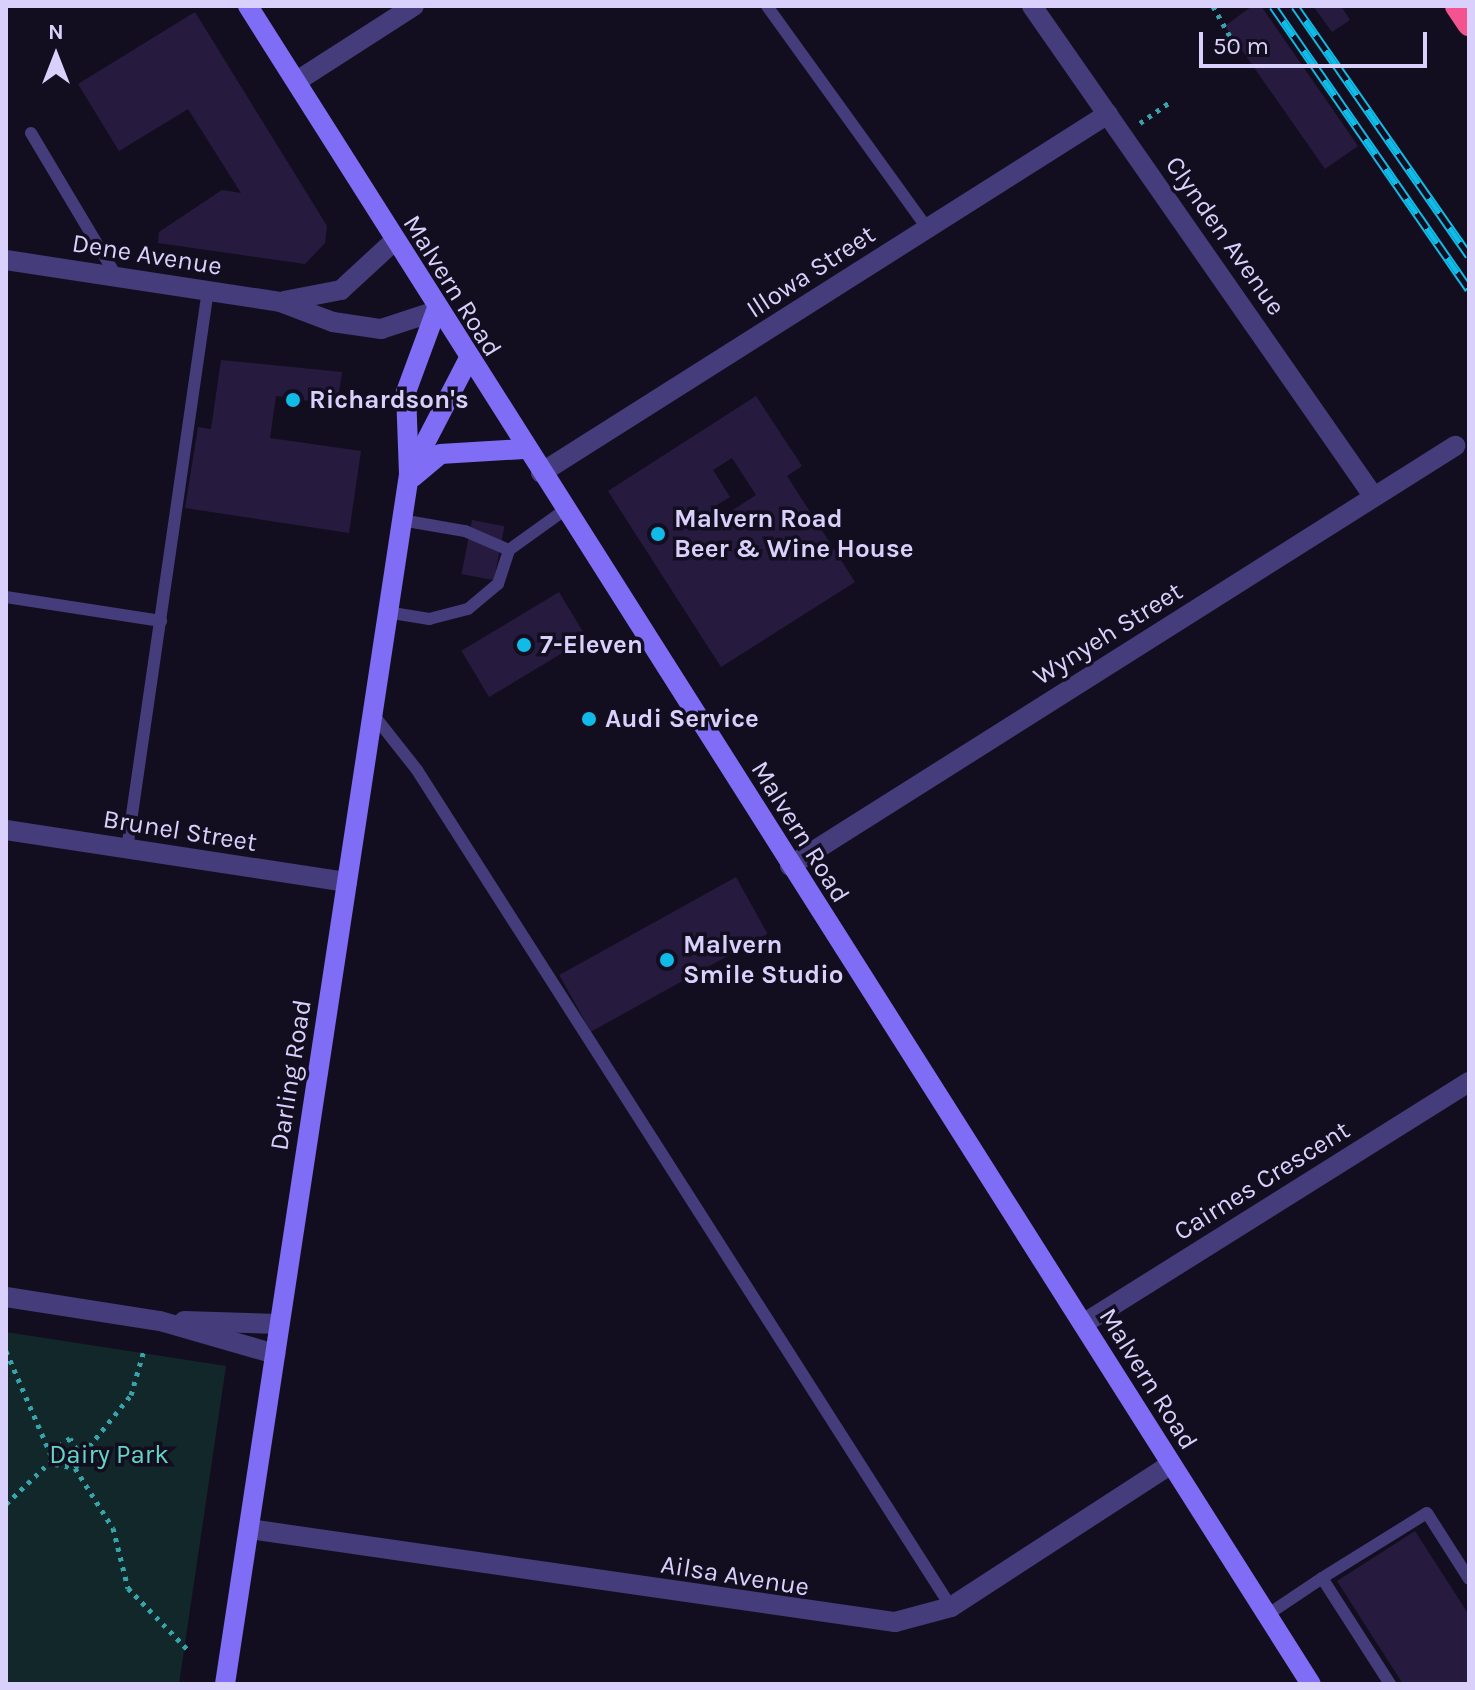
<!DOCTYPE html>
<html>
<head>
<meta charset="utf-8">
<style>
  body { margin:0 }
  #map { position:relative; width:1475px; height:1690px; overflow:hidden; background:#130e1f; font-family:Karla,sans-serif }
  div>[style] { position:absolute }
  .green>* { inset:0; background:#122729 }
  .building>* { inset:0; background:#261b3f; transform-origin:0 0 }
  .path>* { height:5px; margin-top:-2.5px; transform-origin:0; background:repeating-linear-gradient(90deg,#36a4aa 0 4px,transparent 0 10px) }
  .lane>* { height:12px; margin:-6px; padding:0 6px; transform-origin:6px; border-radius:6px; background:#453c7b }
  .street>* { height:20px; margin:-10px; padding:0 10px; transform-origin:10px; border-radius:10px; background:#453c7b }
  .secondary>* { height:20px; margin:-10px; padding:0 10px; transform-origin:10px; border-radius:10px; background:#7f6df5 }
  .highway>* { height:24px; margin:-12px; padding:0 12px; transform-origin:12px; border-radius:12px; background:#f3538f }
  .rail>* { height:9px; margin-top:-4.5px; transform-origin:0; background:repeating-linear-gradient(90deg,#130e1f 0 18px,#10bbe8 0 36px); box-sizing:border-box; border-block:2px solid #10bbe8 }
  .dots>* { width:22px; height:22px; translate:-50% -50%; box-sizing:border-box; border:4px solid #130e1f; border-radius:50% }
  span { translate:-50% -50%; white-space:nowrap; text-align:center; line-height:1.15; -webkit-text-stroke:7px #130e1f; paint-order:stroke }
  .street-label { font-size:26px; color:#d9d0fc }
  .poi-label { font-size:26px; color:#d9d0fc; font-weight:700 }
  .left { translate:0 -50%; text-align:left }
  .park-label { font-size:26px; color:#61d6c5 }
  .frame { position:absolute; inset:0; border:8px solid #d9d0fc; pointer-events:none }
  .north { position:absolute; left:16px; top:16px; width:80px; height:80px; -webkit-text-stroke:6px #130e1f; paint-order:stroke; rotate:0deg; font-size:22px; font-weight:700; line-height:32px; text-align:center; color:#d9d0fc }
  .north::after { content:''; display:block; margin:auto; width:28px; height:36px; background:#d9d0fc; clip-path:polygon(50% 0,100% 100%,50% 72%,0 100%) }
  .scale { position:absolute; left:1199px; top:32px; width:228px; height:36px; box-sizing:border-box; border:4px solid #d9d0fc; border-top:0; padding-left:10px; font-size:24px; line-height:28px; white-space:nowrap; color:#d9d0fc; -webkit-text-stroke:6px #130e1f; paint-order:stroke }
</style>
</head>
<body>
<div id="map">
  <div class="green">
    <i style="clip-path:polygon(6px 1332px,226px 1366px,179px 1684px,6px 1684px)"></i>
  </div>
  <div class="building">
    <i style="clip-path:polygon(1252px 6px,1261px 6px,1358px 146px,1325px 169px,1225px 26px)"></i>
    <i style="clip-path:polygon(1313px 6px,1341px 6px,1350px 20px,1332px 32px)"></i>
    <i style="clip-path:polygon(195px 12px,327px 226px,325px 243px,305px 264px,158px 243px,159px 232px,222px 190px,241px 193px,188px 109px,119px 151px,78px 84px)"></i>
    <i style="clip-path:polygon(221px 360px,342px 372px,337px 405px,276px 396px,270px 438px,361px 451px,349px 533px,185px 508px,198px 427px,211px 429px)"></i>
    <i style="clip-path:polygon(evenodd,756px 396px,802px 466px,787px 476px,855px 582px,721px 667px,608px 491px,756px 396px,732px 458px,756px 495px,719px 519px,712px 508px,730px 497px,713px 470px,732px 458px)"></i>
    <i style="left:472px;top:520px;width:33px;height:55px;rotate:11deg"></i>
    <i style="left:559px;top:592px;width:54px;height:114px;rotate:59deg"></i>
    <i style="left:736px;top:877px;width:65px;height:202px;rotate:61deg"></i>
    <i style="clip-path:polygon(1415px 1531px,1469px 1615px,1469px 1684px,1403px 1684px,1337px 1581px)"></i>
  </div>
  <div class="path">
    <i style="left:1213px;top:6px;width:49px;rotate:60.8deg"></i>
    <i style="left:1140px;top:123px;width:39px;rotate:-35deg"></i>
    <i style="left:6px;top:1351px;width:123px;rotate:66.6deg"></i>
    <i style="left:55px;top:1464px;width:20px;rotate:11deg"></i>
    <i style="left:75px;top:1468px;width:12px;rotate:-55deg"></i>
    <i style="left:82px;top:1458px;width:23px;rotate:-121deg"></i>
    <i style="left:70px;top:1438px;width:22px;rotate:144deg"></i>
    <i style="left:83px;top:1454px;width:76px;rotate:-50.9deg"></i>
    <i style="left:131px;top:1395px;width:47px;rotate:-73.9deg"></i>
    <i style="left:75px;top:1468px;width:71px;rotate:57.7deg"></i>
    <i style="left:113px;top:1528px;width:62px;rotate:76deg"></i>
    <i style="left:128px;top:1588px;width:86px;rotate:45.9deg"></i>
    <i style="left:6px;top:1504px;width:64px;rotate:-43.7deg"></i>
  </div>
  <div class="lane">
    <i style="left:767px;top:6px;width:274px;rotate:54.2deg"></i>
    <i style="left:31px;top:133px;width:168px;rotate:59.2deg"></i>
    <i style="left:401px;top:520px;width:65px;rotate:9.8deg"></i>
    <i style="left:465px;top:531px;width:48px;rotate:23.4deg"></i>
    <i style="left:509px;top:550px;width:70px;rotate:-35.7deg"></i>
    <i style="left:6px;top:597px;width:157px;rotate:8.8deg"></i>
    <i style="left:386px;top:612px;width:44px;rotate:9.2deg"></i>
    <i style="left:429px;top:619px;width:40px;rotate:-14.4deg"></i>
    <i style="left:468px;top:609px;width:39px;rotate:-40deg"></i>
    <i style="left:498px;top:584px;width:36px;rotate:-72deg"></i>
    <i style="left:372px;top:713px;width:73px;rotate:51.7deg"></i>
    <i style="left:417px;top:770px;width:993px;rotate:57.46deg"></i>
    <i style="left:127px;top:849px;width:565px;rotate:-81.76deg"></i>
    <i style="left:1322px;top:1578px;width:123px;rotate:-31.8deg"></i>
    <i style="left:1427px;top:1513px;width:78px;rotate:57.5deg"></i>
    <i style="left:1267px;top:1615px;width:66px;rotate:-33.9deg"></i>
    <i style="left:1322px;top:1578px;width:126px;rotate:57.3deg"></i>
  </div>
  <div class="street">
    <i style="left:1032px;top:6px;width:598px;rotate:55.14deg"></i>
    <i style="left:297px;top:81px;width:139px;rotate:-32.7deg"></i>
    <i style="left:6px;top:260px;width:277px;rotate:8.7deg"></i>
    <i style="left:280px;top:302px;width:57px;rotate:20.7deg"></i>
    <i style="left:333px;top:322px;width:49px;rotate:8.3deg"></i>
    <i style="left:381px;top:329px;width:58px;rotate:-18.1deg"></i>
    <i style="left:284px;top:301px;width:58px;rotate:-10.9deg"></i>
    <i style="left:341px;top:290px;width:71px;rotate:-42.7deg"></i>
    <i style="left:541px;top:473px;width:671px;rotate:-32.34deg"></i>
    <i style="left:6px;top:830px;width:345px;rotate:8.7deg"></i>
    <i style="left:790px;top:866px;width:787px;rotate:-32.28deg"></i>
    <i style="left:6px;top:1297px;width:156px;rotate:8.9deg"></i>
    <i style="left:160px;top:1321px;width:120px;rotate:16deg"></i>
    <i style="left:184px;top:1321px;width:95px;rotate:1.8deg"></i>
    <i style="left:1083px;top:1324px;width:456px;rotate:-32.1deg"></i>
    <i style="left:249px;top:1529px;width:653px;rotate:8.19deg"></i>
    <i style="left:895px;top:1622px;width:58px;rotate:-15deg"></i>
    <i style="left:951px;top:1607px;width:262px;rotate:-33deg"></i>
  </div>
  <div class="secondary">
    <i style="left:248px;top:6px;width:1986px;rotate:57.65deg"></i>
    <i style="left:409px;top:474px;width:128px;rotate:-62.6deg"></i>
    <i style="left:413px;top:477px;width:35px;rotate:-40deg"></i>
    <i style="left:440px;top:454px;width:84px;rotate:-3.4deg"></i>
    <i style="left:225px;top:1684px;width:1224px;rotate:-81.35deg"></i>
    <i style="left:409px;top:474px;width:82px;rotate:-92.1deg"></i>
    <i style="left:406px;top:392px;width:86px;rotate:-69.7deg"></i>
  </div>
  <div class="highway">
    <i style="left:1457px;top:6px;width:22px;rotate:56deg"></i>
  </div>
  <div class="rail">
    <i style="left:1273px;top:6px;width:344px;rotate:55.3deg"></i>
    <i style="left:1295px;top:6px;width:304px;rotate:55.1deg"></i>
  </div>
  <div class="dots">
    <i style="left:293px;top:400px;background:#10bbe8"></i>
    <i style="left:658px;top:534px;background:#10bbe8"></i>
    <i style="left:524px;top:645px;background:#10bbe8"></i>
    <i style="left:589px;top:719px;background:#10bbe8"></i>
    <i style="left:667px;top:960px;background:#10bbe8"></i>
  </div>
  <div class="street-label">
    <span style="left:1225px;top:236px;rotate:55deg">Clynden Avenue</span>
    <span style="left:147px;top:255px;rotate:9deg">Dene Avenue</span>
    <span style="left:811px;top:272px;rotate:-33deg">Illowa Street</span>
    <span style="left:452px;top:286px;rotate:58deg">Malvern Road</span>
    <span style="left:1108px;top:634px;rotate:-32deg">Wynyeh Street</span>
    <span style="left:180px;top:831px;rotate:9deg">Brunel Street</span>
    <span style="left:800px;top:832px;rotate:58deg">Malvern Road</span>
    <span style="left:291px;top:1075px;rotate:-81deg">Darling Road</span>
    <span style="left:1262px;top:1181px;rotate:-32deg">Cairnes Crescent</span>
    <span style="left:1148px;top:1379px;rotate:58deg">Malvern Road</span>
    <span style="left:735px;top:1576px;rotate:9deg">Ailsa Avenue</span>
  </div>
  <div class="poi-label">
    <span class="left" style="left:309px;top:400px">Richardson's</span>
    <span class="left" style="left:674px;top:534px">Malvern Road<br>Beer &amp; Wine House</span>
    <span class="left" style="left:540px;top:645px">7-Eleven</span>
    <span class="left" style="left:605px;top:719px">Audi Service</span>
    <span class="left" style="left:683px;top:960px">Malvern<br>Smile Studio</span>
  </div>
  <div class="park-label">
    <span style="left:109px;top:1455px">Dairy Park</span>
  </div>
  <div class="frame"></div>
  <div class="north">N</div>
  <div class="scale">50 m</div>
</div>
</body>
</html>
